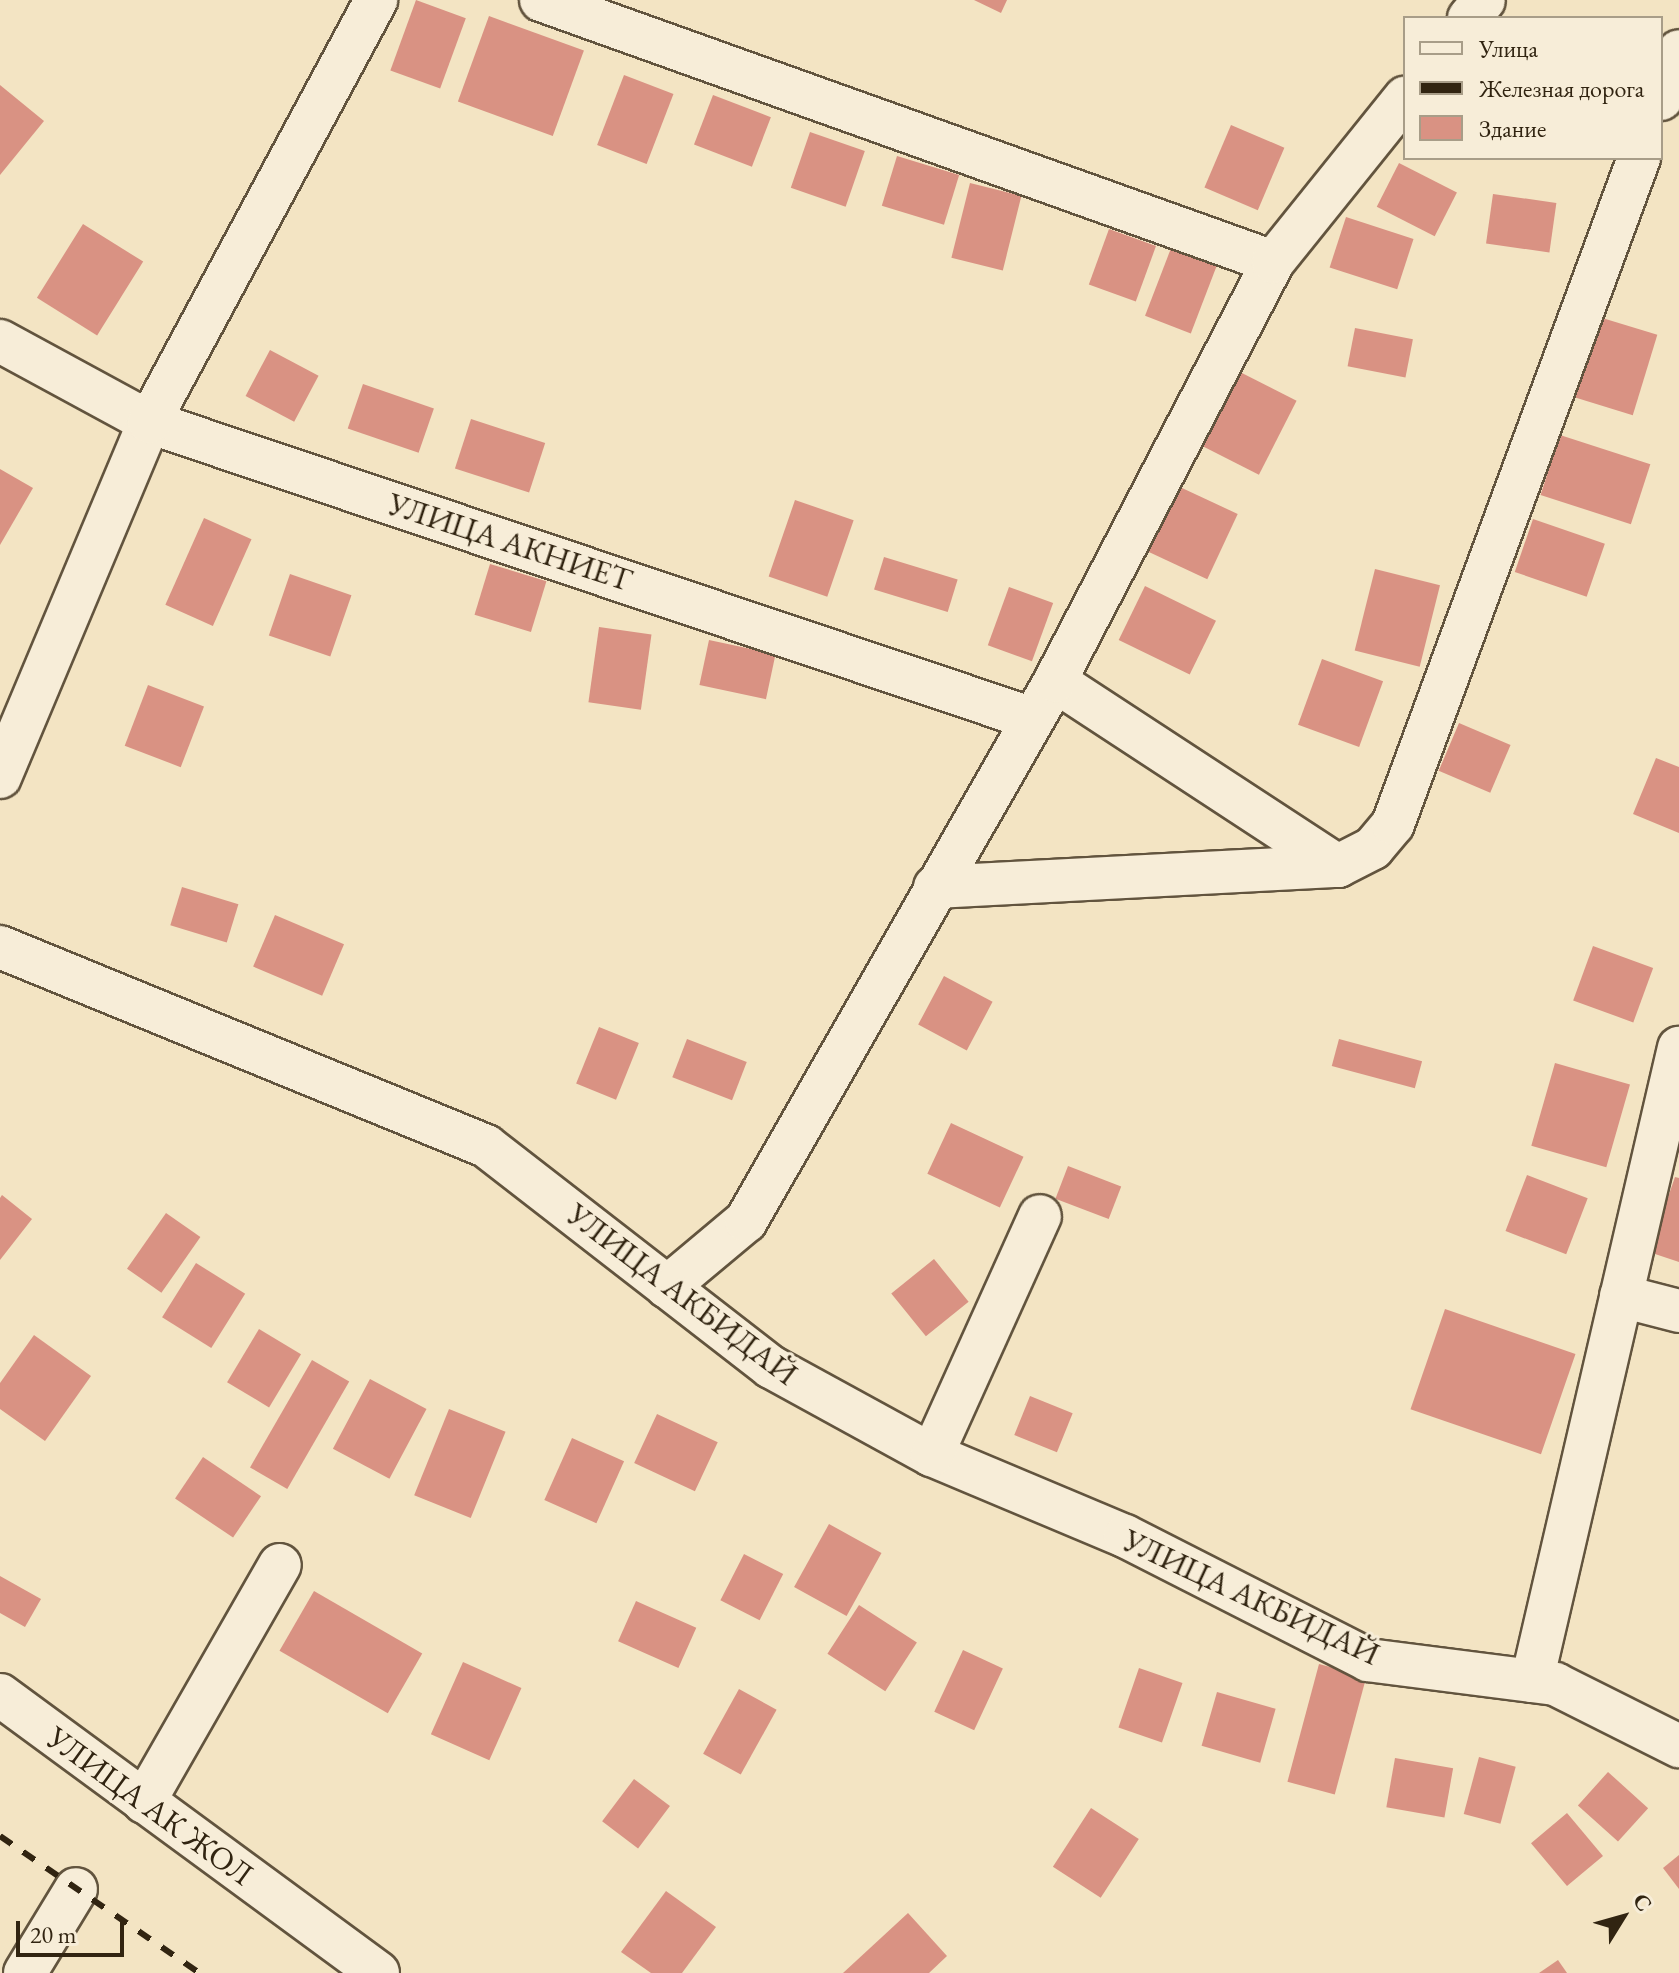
<!DOCTYPE html>
<html>
<head>
<meta charset="utf-8">
<style>
  body { margin:0 }
  #map { position:relative; width:1679px; height:1973px; overflow:hidden; background:#f3e4c3; font-family:"EB Garamond",serif }
  div>[style] { position:absolute }
  .building>* { inset:0; background:#d99283; transform-origin:0 0 }
  .roads { filter:drop-shadow(2px 0 #62543e) drop-shadow(-2px 0 #62543e) drop-shadow(0 2px #62543e) drop-shadow(0 -2px #62543e) }
  .street>* { height:42px; margin:-21px; padding:0 21px; transform-origin:21px; border-radius:21px; background:#f7edd8 }
  .rail>* { height:6px; margin-top:-3px; transform-origin:0; background:repeating-linear-gradient(90deg,#312411 0 14px,transparent 0 28px) }
  span { translate:-50% -50%; white-space:nowrap; text-align:center; line-height:1.15; -webkit-text-stroke:6px #f7edd8; paint-order:stroke }
  .street-label { font-size:32px; color:#312411 }
  .legend { position:absolute; left:1403px; top:16px; width:260px; height:144px; box-sizing:border-box; background:#f7edd8; border:2px solid #a89d88; margin:0; padding:10px 14px; list-style:none; font-size:24px; color:#312411 }
  .legend li { display:flex; align-items:center; gap:16px; height:40px }
  .legend b { width:40px; border:2px solid #a89d88 }
  .north { position:absolute; left:1583px; top:1877px; width:80px; height:80px; -webkit-text-stroke:6px #f7edd8; paint-order:stroke; rotate:53deg; font-size:22px; font-weight:700; line-height:32px; text-align:center; color:#312411 }
  .north::after { content:''; display:block; margin:auto; width:28px; height:36px; background:#312411; clip-path:polygon(50% 0,100% 100%,50% 72%,0 100%) }
  .scale { position:absolute; left:16px; top:1921px; width:108px; height:36px; box-sizing:border-box; border:4px solid #312411; border-top:0; padding-left:10px; font-size:24px; line-height:28px; white-space:nowrap; color:#312411; -webkit-text-stroke:6px #f7edd8; paint-order:stroke }
</style>
</head>
<body>
<div id="map">
  <div class="building">
    <i style="left:416px;top:0;width:53px;height:75px;rotate:20deg"></i>
    <i style="clip-path:polygon(974px 0,1007px 0,1001px 13px)"></i>
    <i style="left:489px;top:16px;width:101px;height:91px;rotate:20deg"></i>
    <i style="left:624px;top:75px;width:53px;height:75px;rotate:21deg"></i>
    <i style="clip-path:polygon(0 85px,44px 121px,0 175px)"></i>
    <i style="left:713px;top:95px;width:62px;height:53px;rotate:21deg"></i>
    <i style="left:1231px;top:125px;width:58px;height:68px;rotate:23deg"></i>
    <i style="left:810px;top:132px;width:58px;height:59px;rotate:19deg"></i>
    <i style="left:897px;top:156px;width:65px;height:52px;rotate:17deg"></i>
    <i style="left:1399px;top:163px;width:65px;height:49px;rotate:27deg"></i>
    <i style="left:970px;top:183px;width:53px;height:77px;rotate:14deg"></i>
    <i style="left:1493px;top:194px;width:64px;height:50px;rotate:8deg"></i>
    <i style="left:1346px;top:217px;width:71px;height:53px;rotate:18deg"></i>
    <i style="left:83px;top:224px;width:71px;height:87px;rotate:32deg"></i>
    <i style="left:1109px;top:229px;width:50px;height:59px;rotate:20deg"></i>
    <i style="left:1173px;top:243px;width:49px;height:78px;rotate:21deg"></i>
    <i style="left:1599px;top:317px;width:61px;height:84px;rotate:17deg"></i>
    <i style="left:1355px;top:328px;width:59px;height:39px;rotate:11deg"></i>
    <i style="left:270px;top:350px;width:55px;height:52px;rotate:28deg"></i>
    <i style="left:1236px;top:370px;width:68px;height:83px;rotate:27deg"></i>
    <i style="left:363px;top:384px;width:75px;height:47px;rotate:19deg"></i>
    <i style="left:471px;top:419px;width:78px;height:52px;rotate:18deg"></i>
    <i style="left:1560px;top:435px;width:95px;height:63px;rotate:18deg"></i>
    <i style="clip-path:polygon(0 469px,33px 488px,0 545px)"></i>
    <i style="left:1167px;top:481px;width:78px;height:72px;rotate:25deg"></i>
    <i style="left:795px;top:500px;width:62px;height:81px;rotate:19deg"></i>
    <i style="left:204px;top:518px;width:52px;height:95px;rotate:24deg"></i>
    <i style="left:1533px;top:519px;width:76px;height:56px;rotate:19deg"></i>
    <i style="left:884px;top:557px;width:77px;height:34px;rotate:17deg"></i>
    <i style="left:490px;top:564px;width:59px;height:53px;rotate:17deg"></i>
    <i style="left:1375px;top:569px;width:67px;height:84px;rotate:14deg"></i>
    <i style="left:290px;top:574px;width:65px;height:65px;rotate:19deg"></i>
    <i style="left:1145px;top:586px;width:79px;height:60px;rotate:26deg"></i>
    <i style="left:1009px;top:587px;width:47px;height:62px;rotate:20deg"></i>
    <i style="left:599px;top:627px;width:53px;height:76px;rotate:8deg"></i>
    <i style="left:709px;top:640px;width:68px;height:46px;rotate:12deg"></i>
    <i style="left:1322px;top:659px;width:65px;height:70px;rotate:20deg"></i>
    <i style="left:148px;top:685px;width:60px;height:65px;rotate:21deg"></i>
    <i style="left:1459px;top:723px;width:56px;height:52px;rotate:23deg"></i>
    <i style="clip-path:polygon(1656px 758px,1679px 767px,1679px 833px,1633px 814px)"></i>
    <i style="left:182px;top:887px;width:59px;height:40px;rotate:17deg"></i>
    <i style="left:275px;top:915px;width:75px;height:56px;rotate:23deg"></i>
    <i style="left:1593px;top:946px;width:64px;height:58px;rotate:20deg"></i>
    <i style="left:944px;top:976px;width:55px;height:55px;rotate:28deg"></i>
    <i style="left:599px;top:1027px;width:43px;height:61px;rotate:22deg"></i>
    <i style="left:687px;top:1039px;width:64px;height:41px;rotate:21deg"></i>
    <i style="left:1339px;top:1039px;width:86px;height:28px;rotate:15deg"></i>
    <i style="left:1555px;top:1063px;width:78px;height:86px;rotate:16deg"></i>
    <i style="left:951px;top:1123px;width:80px;height:56px;rotate:25deg"></i>
    <i style="left:1068px;top:1166px;width:57px;height:35px;rotate:21deg"></i>
    <i style="left:1527px;top:1175px;width:65px;height:60px;rotate:21deg"></i>
    <i style="clip-path:polygon(1675px 1177px,1679px 1178px,1679px 1262px,1649px 1252px)"></i>
    <i style="clip-path:polygon(2px 1195px,32px 1219px,0 1260px,0 1198px)"></i>
    <i style="left:166px;top:1213px;width:42px;height:68px;rotate:35deg"></i>
    <i style="left:934px;top:1259px;width:55px;height:55px;rotate:51deg"></i>
    <i style="left:196px;top:1263px;width:58px;height:64px;rotate:32deg"></i>
    <i style="left:1445px;top:1309px;width:138px;height:106px;rotate:19deg"></i>
    <i style="left:259px;top:1329px;width:49px;height:62px;rotate:31deg"></i>
    <i style="clip-path:polygon(34px 1335px,91px 1376px,45px 1441px,0 1409px,0 1383px)"></i>
    <i style="left:312px;top:1360px;width:43px;height:124px;rotate:30deg"></i>
    <i style="left:370px;top:1379px;width:64px;height:79px;rotate:28deg"></i>
    <i style="left:1030px;top:1396px;width:46px;height:42px;rotate:22deg"></i>
    <i style="left:449px;top:1409px;width:61px;height:93px;rotate:22deg"></i>
    <i style="left:657px;top:1414px;width:67px;height:54px;rotate:25deg"></i>
    <i style="left:572px;top:1438px;width:57px;height:68px;rotate:24deg"></i>
    <i style="left:203px;top:1457px;width:70px;height:50px;rotate:34deg"></i>
    <i style="left:829px;top:1524px;width:60px;height:72px;rotate:29deg"></i>
    <i style="left:744px;top:1554px;width:44px;height:52px;rotate:27deg"></i>
    <i style="clip-path:polygon(0 1576px,41px 1599px,25px 1627px,0 1613px)"></i>
    <i style="left:314px;top:1591px;width:125px;height:69px;rotate:30deg"></i>
    <i style="left:636px;top:1601px;width:66px;height:44px;rotate:24deg"></i>
    <i style="left:859px;top:1605px;width:69px;height:58px;rotate:33deg"></i>
    <i style="left:963px;top:1650px;width:44px;height:68px;rotate:25deg"></i>
    <i style="left:463px;top:1662px;width:64px;height:79px;rotate:24deg"></i>
    <i style="left:1319px;top:1664px;width:49px;height:122px;rotate:15deg"></i>
    <i style="left:1139px;top:1668px;width:46px;height:63px;rotate:19deg"></i>
    <i style="left:739px;top:1689px;width:43px;height:74px;rotate:29deg"></i>
    <i style="left:1217px;top:1692px;width:61px;height:56px;rotate:16deg"></i>
    <i style="left:1479px;top:1757px;width:38px;height:59px;rotate:15deg"></i>
    <i style="left:1395px;top:1758px;width:59px;height:50px;rotate:10deg"></i>
    <i style="left:1608px;top:1772px;width:54px;height:45px;rotate:42deg"></i>
    <i style="left:634px;top:1779px;width:45px;height:53px;rotate:37deg"></i>
    <i style="left:1091px;top:1808px;width:57px;height:70px;rotate:33deg"></i>
    <i style="left:1567px;top:1813px;width:56px;height:47px;rotate:50deg"></i>
    <i style="clip-path:polygon(1679px 1855px,1679px 1889px,1663px 1868px)"></i>
    <i style="clip-path:polygon(666px 1891px,716px 1927px,682px 1973px,651px 1973px,621px 1952px)"></i>
    <i style="clip-path:polygon(908px 1913px,947px 1956px,929px 1973px,843px 1973px)"></i>
    <i style="clip-path:polygon(1558px 1960px,1567px 1973px,1539px 1973px)"></i>
  </div>
  <div class="roads">
    <div class="street">
      <i style="left:541px;top:0;width:777px;rotate:19.69deg"></i>
      <i style="left:1469px;top:18px;width:23px;rotate:-50deg"></i>
      <i style="left:1661px;top:99px;width:51px;rotate:-69.4deg"></i>
      <i style="left:0;top:341px;width:170px;rotate:28.5deg"></i>
      <i style="left:149px;top:422px;width:929px;rotate:18.57deg"></i>
      <i style="left:1055px;top:681px;width:338px;rotate:33.2deg"></i>
      <i style="left:0;top:777px;width:385px;rotate:-67.2deg"></i>
      <i style="left:149px;top:422px;width:479px;rotate:-61.7deg"></i>
      <i style="left:935px;top:887px;width:404px;rotate:-3deg"></i>
      <i style="left:1338px;top:866px;width:39px;rotate:-27deg"></i>
      <i style="left:1373px;top:848px;width:31px;rotate:-50deg"></i>
      <i style="left:1393px;top:824px;width:710px;rotate:-69.73deg"></i>
      <i style="left:0;top:947px;width:525px;rotate:22.27deg"></i>
      <i style="left:486px;top:1146px;width:361px;rotate:37.8deg"></i>
      <i style="left:771px;top:1367px;width:183px;rotate:28.7deg"></i>
      <i style="left:932px;top:1455px;width:209px;rotate:22.8deg"></i>
      <i style="left:1125px;top:1536px;width:273px;rotate:27deg"></i>
      <i style="left:1368px;top:1660px;width:189px;rotate:7.3deg"></i>
      <i style="left:1555px;top:1684px;width:139px;rotate:26.6deg"></i>
      <i style="left:667px;top:1287px;width:103px;rotate:-39.9deg"></i>
      <i style="left:746px;top:1221px;width:622px;rotate:-60.22deg"></i>
      <i style="left:1055px;top:681px;width:472px;rotate:-62.5deg"></i>
      <i style="left:1273px;top:262px;width:211px;rotate:-51.2deg"></i>
      <i style="left:1621px;top:1296px;width:60px;rotate:14.5deg"></i>
      <i style="left:932px;top:1455px;width:262px;rotate:-65.7deg"></i>
      <i style="left:1532px;top:1681px;width:650px;rotate:-76.93deg"></i>
      <i style="left:0;top:1695px;width:469px;rotate:36.3deg"></i>
      <i style="left:144px;top:1802px;width:273px;rotate:-60.2deg"></i>
      <i style="left:25px;top:1973px;width:98px;rotate:-58.7deg"></i>
    </div>
  </div>
  <div class="rail">
    <i style="left:0;top:1836px;width:242px;rotate:34.5deg"></i>
  </div>
  <div class="street-label">
    <span style="left:510px;top:542px;rotate:18deg">УЛИЦА АКНИЕТ</span>
    <span style="left:682px;top:1294px;rotate:37deg">УЛИЦА АКБИДАЙ</span>
    <span style="left:1251px;top:1597px;rotate:25deg">УЛИЦА АКБИДАЙ</span>
    <span style="left:150px;top:1806px;rotate:36deg">УЛИЦА АК ЖОЛ</span>
  </div>
  <ul class="legend">
  <li><b style="height:10px;background:#f7edd8"></b>Улица</li>
  <li><b style="height:10px;background:#312411"></b>Железная дорога</li>
  <li><b style="height:22px;background:#d99283"></b>Здание</li>
  </ul>
  <div class="north">С</div>
  <div class="scale">20 m</div>
</div>
</body>
</html>
